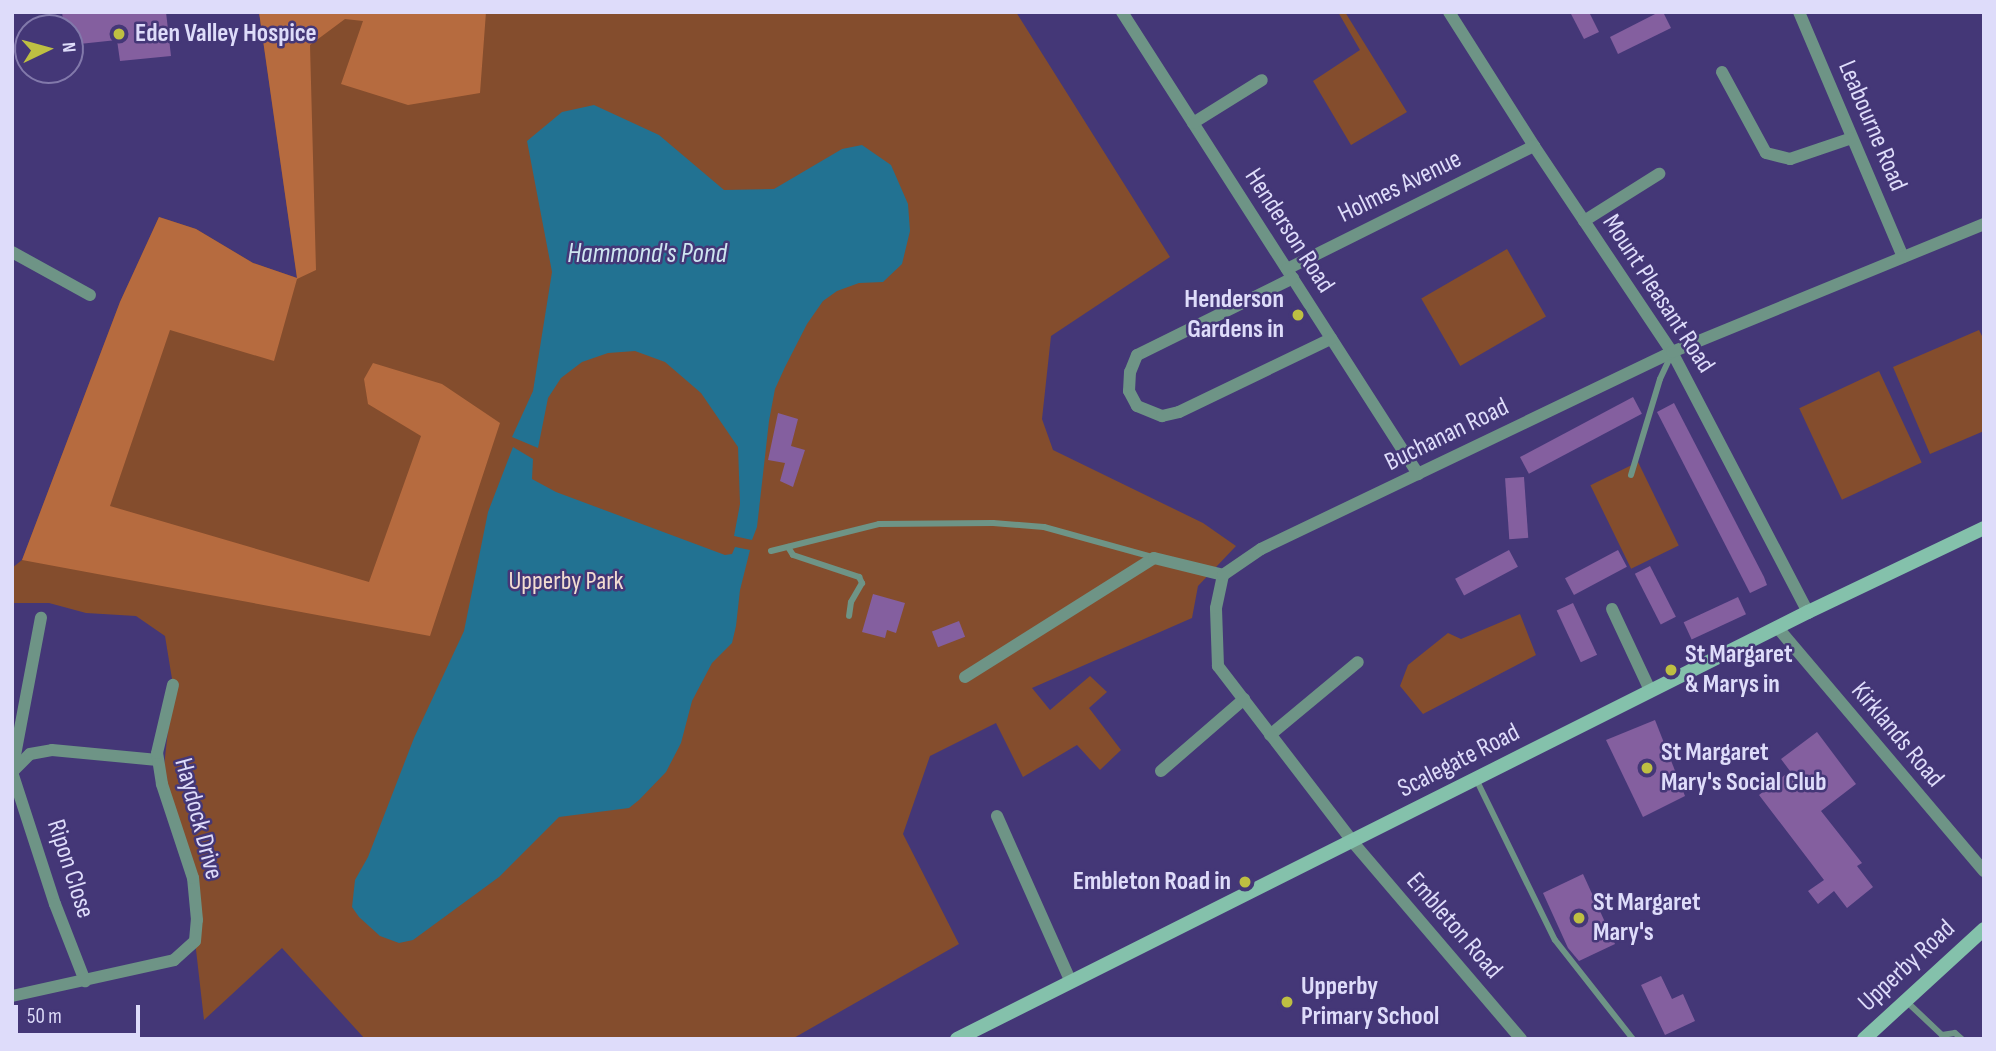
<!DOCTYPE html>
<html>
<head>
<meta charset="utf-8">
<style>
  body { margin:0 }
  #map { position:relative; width:1996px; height:1051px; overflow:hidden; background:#443777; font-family:"Sofia Sans Condensed",sans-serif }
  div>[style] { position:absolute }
  .green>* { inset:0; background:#844d2d; transform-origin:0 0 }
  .forest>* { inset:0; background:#b66b3f }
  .water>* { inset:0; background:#227292 }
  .building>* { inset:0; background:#845f9f; transform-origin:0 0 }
  .lane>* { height:6px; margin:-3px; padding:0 3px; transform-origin:3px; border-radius:3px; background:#6e9486 }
  .street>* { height:12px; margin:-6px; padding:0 6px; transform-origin:6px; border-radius:6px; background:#6e9486 }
  .secondary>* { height:14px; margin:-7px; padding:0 7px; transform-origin:7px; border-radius:7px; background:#84c1ab }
  .dots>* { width:19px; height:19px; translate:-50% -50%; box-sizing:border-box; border:4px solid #443777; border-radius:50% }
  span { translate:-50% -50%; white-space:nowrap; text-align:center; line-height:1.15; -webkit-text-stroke:5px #443777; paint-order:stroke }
  .poi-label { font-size:26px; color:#dedcfa; font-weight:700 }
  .left { translate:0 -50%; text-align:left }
  .right { translate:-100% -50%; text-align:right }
  .street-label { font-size:26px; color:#dedcfa }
  .park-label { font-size:26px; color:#f2dcd1 }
  .water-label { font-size:28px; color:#cee5f0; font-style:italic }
  .frame { position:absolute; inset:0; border:14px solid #dedcfa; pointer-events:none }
  .north { position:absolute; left:14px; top:14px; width:70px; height:70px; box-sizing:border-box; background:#443777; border:2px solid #8279ab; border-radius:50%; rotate:85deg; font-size:19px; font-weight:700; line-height:28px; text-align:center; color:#dedcfa }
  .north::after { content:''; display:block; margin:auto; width:24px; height:32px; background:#bebf42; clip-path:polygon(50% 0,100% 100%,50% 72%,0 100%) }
  .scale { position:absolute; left:14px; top:1005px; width:126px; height:32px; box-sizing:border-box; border:4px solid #dedcfa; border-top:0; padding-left:9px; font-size:21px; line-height:24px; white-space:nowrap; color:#dedcfa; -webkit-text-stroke:5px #443777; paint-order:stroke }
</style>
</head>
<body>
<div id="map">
  <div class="green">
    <i style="clip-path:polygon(259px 12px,1016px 12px,1170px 257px,1051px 336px,1042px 419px,1053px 450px,1203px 523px,1236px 546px,1198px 586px,1192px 618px,1032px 688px,1050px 710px,1090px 676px,1107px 692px,1089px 708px,1121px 750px,1100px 770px,1077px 745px,1023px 777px,996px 723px,930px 756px,903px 834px,959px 944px,792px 1039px,365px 1039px,282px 948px,204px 1020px,195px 941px,193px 878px,162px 784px,173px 685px,165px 636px,136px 616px,86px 613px,49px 603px,12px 603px,12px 568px,22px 560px,120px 302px,159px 217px,196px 229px,253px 263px,297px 278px)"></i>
    <i style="clip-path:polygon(1338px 12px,1345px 12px,1407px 112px,1351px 145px,1313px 81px,1360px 50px)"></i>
    <i style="left:1507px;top:249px;width:78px;height:99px;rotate:60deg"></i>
    <i style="clip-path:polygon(1979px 330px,1984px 340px,1984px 431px,1930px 454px,1893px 367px)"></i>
    <i style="left:1879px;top:371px;width:101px;height:88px;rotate:65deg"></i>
    <i style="left:1638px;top:462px;width:93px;height:53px;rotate:64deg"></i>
    <i style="clip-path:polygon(1520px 614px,1536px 655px,1423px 714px,1400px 686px,1408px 665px,1448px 633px,1461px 639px)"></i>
  </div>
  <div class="forest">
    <i style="clip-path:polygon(259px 12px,486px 12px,480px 93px,408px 105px,341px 84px,363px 21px,345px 19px,310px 45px,316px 270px,297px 279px,274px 361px,170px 330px,110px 506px,369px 582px,421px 436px,368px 404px,364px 379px,373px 363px,442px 384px,500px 423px,430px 636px,22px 560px,120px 302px,159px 217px,196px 229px,253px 263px,297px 278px)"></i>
  </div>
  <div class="water">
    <i style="clip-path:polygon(594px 105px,659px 135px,724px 190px,774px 189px,842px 149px,862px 145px,891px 165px,908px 204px,910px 231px,902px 264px,883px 282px,859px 283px,837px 291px,823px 301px,807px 324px,785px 367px,775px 389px,769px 421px,757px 527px,752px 540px,734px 536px,740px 504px,738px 447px,701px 393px,665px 362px,635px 351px,608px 353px,582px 362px,561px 378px,548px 398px,538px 448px,512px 437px,533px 391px,552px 272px,527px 141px,562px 112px)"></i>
    <i style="clip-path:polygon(513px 447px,533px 459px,532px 479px,556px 492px,725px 555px,732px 554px,735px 547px,750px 550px,740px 590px,736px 626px,732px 643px,712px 663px,692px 701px,681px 743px,666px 772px,639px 800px,629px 808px,559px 817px,499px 877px,413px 940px,399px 943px,380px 936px,359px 917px,352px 907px,355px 880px,368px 857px,414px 738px,464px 631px,488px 512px)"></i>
  </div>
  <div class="building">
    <i style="clip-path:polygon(62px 12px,166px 12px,171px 56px,120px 61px,117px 40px,70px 45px,70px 28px,64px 28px)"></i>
    <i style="clip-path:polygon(1570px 12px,1589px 12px,1599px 32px,1584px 39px)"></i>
    <i style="clip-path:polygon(1659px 12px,1663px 12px,1671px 28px,1618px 54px,1610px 37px)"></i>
    <i style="left:1633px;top:397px;width:19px;height:128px;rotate:62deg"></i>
    <i style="clip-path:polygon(1674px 403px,1764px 577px,1767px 585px,1750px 593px,1657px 412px)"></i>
    <i style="clip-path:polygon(778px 413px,798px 419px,791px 446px,805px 450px,793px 487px,780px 481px,785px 463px,768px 460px)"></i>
    <i style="left:1524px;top:477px;width:61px;height:19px;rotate:86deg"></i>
    <i style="left:1509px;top:550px;width:19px;height:61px;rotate:62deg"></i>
    <i style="left:1618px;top:550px;width:19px;height:60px;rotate:62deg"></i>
    <i style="left:1650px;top:566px;width:57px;height:17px;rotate:63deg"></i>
    <i style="clip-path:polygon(873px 594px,905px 603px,896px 633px,887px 630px,885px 638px,862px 632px)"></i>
    <i style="left:1738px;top:597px;width:19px;height:60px;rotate:65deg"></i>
    <i style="left:1573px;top:603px;width:57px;height:18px;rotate:65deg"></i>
    <i style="left:959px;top:621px;width:17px;height:29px;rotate:69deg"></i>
    <i style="clip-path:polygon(1655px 720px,1685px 796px,1643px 817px,1606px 740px)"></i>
    <i style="clip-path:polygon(1817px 732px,1856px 784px,1821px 811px,1862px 863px,1857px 866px,1873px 887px,1847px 908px,1834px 891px,1818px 904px,1808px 891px,1824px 880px,1759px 795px,1790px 771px,1781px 759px)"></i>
    <i style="clip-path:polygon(1583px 874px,1615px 944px,1579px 961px,1568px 948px,1543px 893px)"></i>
    <i style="clip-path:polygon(1661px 976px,1672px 999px,1683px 994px,1695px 1021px,1665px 1035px,1641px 985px)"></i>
  </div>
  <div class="lane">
    <i style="left:1631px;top:475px;width:100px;rotate:-73.2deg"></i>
    <i style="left:1660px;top:379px;width:26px;rotate:-65deg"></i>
    <i style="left:788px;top:547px;width:9px;rotate:58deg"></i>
    <i style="left:793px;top:555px;width:70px;rotate:18.4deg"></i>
    <i style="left:859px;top:577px;width:7px;rotate:63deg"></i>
    <i style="left:862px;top:583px;width:22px;rotate:120deg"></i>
    <i style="left:851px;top:602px;width:14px;rotate:98deg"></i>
    <i style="left:771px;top:551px;width:111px;rotate:-14deg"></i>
    <i style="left:879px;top:524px;width:114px;rotate:-0.5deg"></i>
    <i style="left:993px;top:523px;width:51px;rotate:4.5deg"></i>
    <i style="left:1044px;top:527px;width:112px;rotate:15.5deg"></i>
    <i style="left:1476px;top:779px;width:179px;rotate:63.9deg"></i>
    <i style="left:1555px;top:940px;width:126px;rotate:51.8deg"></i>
    <i style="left:1906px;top:1001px;width:50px;rotate:43.4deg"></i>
    <i style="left:1942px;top:1035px;width:13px;rotate:-9deg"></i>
    <i style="left:1955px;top:1033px;width:9px;rotate:41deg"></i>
  </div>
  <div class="street">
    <i style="left:1122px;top:12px;width:549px;rotate:57.35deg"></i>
    <i style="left:1449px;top:12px;width:159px;rotate:57.6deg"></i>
    <i style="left:1534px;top:146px;width:248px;rotate:56.2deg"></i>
    <i style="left:1672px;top:352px;width:293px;rotate:62.4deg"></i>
    <i style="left:1799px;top:12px;width:266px;rotate:67deg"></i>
    <i style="left:1722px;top:72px;width:92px;rotate:61.5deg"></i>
    <i style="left:1766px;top:153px;width:25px;rotate:14deg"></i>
    <i style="left:1790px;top:159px;width:65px;rotate:-18.7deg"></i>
    <i style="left:1193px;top:123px;width:81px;rotate:-31.9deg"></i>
    <i style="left:1584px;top:221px;width:89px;rotate:-32.1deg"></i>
    <i style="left:12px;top:252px;width:89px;rotate:28.9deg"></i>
    <i style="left:1287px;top:269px;width:276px;rotate:-26.5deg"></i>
    <i style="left:1293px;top:278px;width:174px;rotate:153.7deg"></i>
    <i style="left:1137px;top:355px;width:18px;rotate:112deg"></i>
    <i style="left:1130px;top:372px;width:19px;rotate:93deg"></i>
    <i style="left:1129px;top:391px;width:17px;rotate:62deg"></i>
    <i style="left:1137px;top:406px;width:27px;rotate:22deg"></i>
    <i style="left:1162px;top:416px;width:17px;rotate:-13deg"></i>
    <i style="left:1179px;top:412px;width:169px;rotate:-25.7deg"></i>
    <i style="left:1612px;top:609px;width:89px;rotate:64.9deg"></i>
    <i style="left:1777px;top:627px;width:320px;rotate:49.7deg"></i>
    <i style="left:965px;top:677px;width:223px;rotate:-32.2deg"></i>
    <i style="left:1154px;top:558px;width:71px;rotate:13.8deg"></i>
    <i style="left:1270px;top:735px;width:114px;rotate:-39.7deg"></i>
    <i style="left:12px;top:771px;width:156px;rotate:-79.3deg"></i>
    <i style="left:1161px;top:771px;width:110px;rotate:-40.9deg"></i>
    <i style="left:12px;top:772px;width:139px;rotate:72deg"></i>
    <i style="left:55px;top:904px;width:83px;rotate:68.7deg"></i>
    <i style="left:12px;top:772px;width:25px;rotate:-45deg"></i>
    <i style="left:30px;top:754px;width:22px;rotate:-10deg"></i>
    <i style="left:52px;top:750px;width:106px;rotate:5.4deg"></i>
    <i style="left:997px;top:816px;width:182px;rotate:66deg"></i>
    <i style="left:12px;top:996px;width:166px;rotate:-12.5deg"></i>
    <i style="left:174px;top:960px;width:28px;rotate:-42deg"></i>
    <i style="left:195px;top:941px;width:21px;rotate:-85deg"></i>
    <i style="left:197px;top:920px;width:42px;rotate:-95.4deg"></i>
    <i style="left:193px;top:878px;width:99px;rotate:-108.3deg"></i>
    <i style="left:162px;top:784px;width:31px;rotate:-99deg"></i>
    <i style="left:157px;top:753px;width:70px;rotate:-76.8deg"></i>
    <i style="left:1521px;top:1039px;width:259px;rotate:-130.5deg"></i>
    <i style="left:1353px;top:842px;width:222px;rotate:-127.5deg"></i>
    <i style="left:1218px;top:666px;width:58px;rotate:-92deg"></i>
    <i style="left:1216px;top:608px;width:34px;rotate:-78deg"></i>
    <i style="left:1223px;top:575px;width:46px;rotate:-34.4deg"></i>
    <i style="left:1261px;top:549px;width:456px;rotate:-25.6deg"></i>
    <i style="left:1672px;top:352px;width:337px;rotate:-22.3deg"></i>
  </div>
  <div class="secondary">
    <i style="left:957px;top:1039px;width:952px;rotate:-26.65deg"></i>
    <i style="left:1808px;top:612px;width:195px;rotate:-25.5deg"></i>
    <i style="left:1864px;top:1039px;width:163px;rotate:-42.5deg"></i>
  </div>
  <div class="dots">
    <i style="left:119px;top:34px;background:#bebf42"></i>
    <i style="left:1298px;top:315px;background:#bebf42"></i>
    <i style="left:1671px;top:670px;background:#bebf42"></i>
    <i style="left:1647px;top:768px;background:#bebf42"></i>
    <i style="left:1245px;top:882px;background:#bebf42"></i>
    <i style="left:1579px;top:918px;background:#bebf42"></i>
    <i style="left:1287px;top:1002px;background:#bebf42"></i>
  </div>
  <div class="poi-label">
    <span class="left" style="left:135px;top:34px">Eden Valley Hospice</span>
    <span class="right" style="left:1284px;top:315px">Henderson<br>Gardens in</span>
    <span class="left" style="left:1685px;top:670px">St Margaret<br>&amp; Marys in</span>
    <span class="left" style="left:1661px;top:768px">St Margaret<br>Mary's Social Club</span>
    <span class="right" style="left:1231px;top:882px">Embleton Road in</span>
    <span class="left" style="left:1593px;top:918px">St Margaret<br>Mary's</span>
    <span class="left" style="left:1301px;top:1002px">Upperby<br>Primary School</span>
  </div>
  <div class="street-label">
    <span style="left:1872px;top:126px;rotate:67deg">Leabourne Road</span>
    <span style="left:1400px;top:187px;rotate:-26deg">Holmes Avenue</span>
    <span style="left:1289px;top:231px;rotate:57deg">Henderson Road</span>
    <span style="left:1658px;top:294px;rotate:57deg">Mount Pleasant Road</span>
    <span style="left:1447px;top:435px;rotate:-26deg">Buchanan Road</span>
    <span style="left:1897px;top:735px;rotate:50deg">Kirklands Road</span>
    <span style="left:1459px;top:761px;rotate:-27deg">Scalegate Road</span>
    <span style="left:198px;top:819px;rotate:75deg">Haydock Drive</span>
    <span style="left:70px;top:869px;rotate:72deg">Ripon Close</span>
    <span style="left:1454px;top:926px;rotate:49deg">Embleton Road</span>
    <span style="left:1907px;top:966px;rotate:-43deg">Upperby Road</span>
  </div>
  <div class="park-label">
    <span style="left:566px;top:582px">Upperby Park</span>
  </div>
  <div class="water-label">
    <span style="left:647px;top:254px">Hammond's Pond</span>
  </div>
  <div class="frame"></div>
  <div class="north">N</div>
  <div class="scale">50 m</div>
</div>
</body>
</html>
